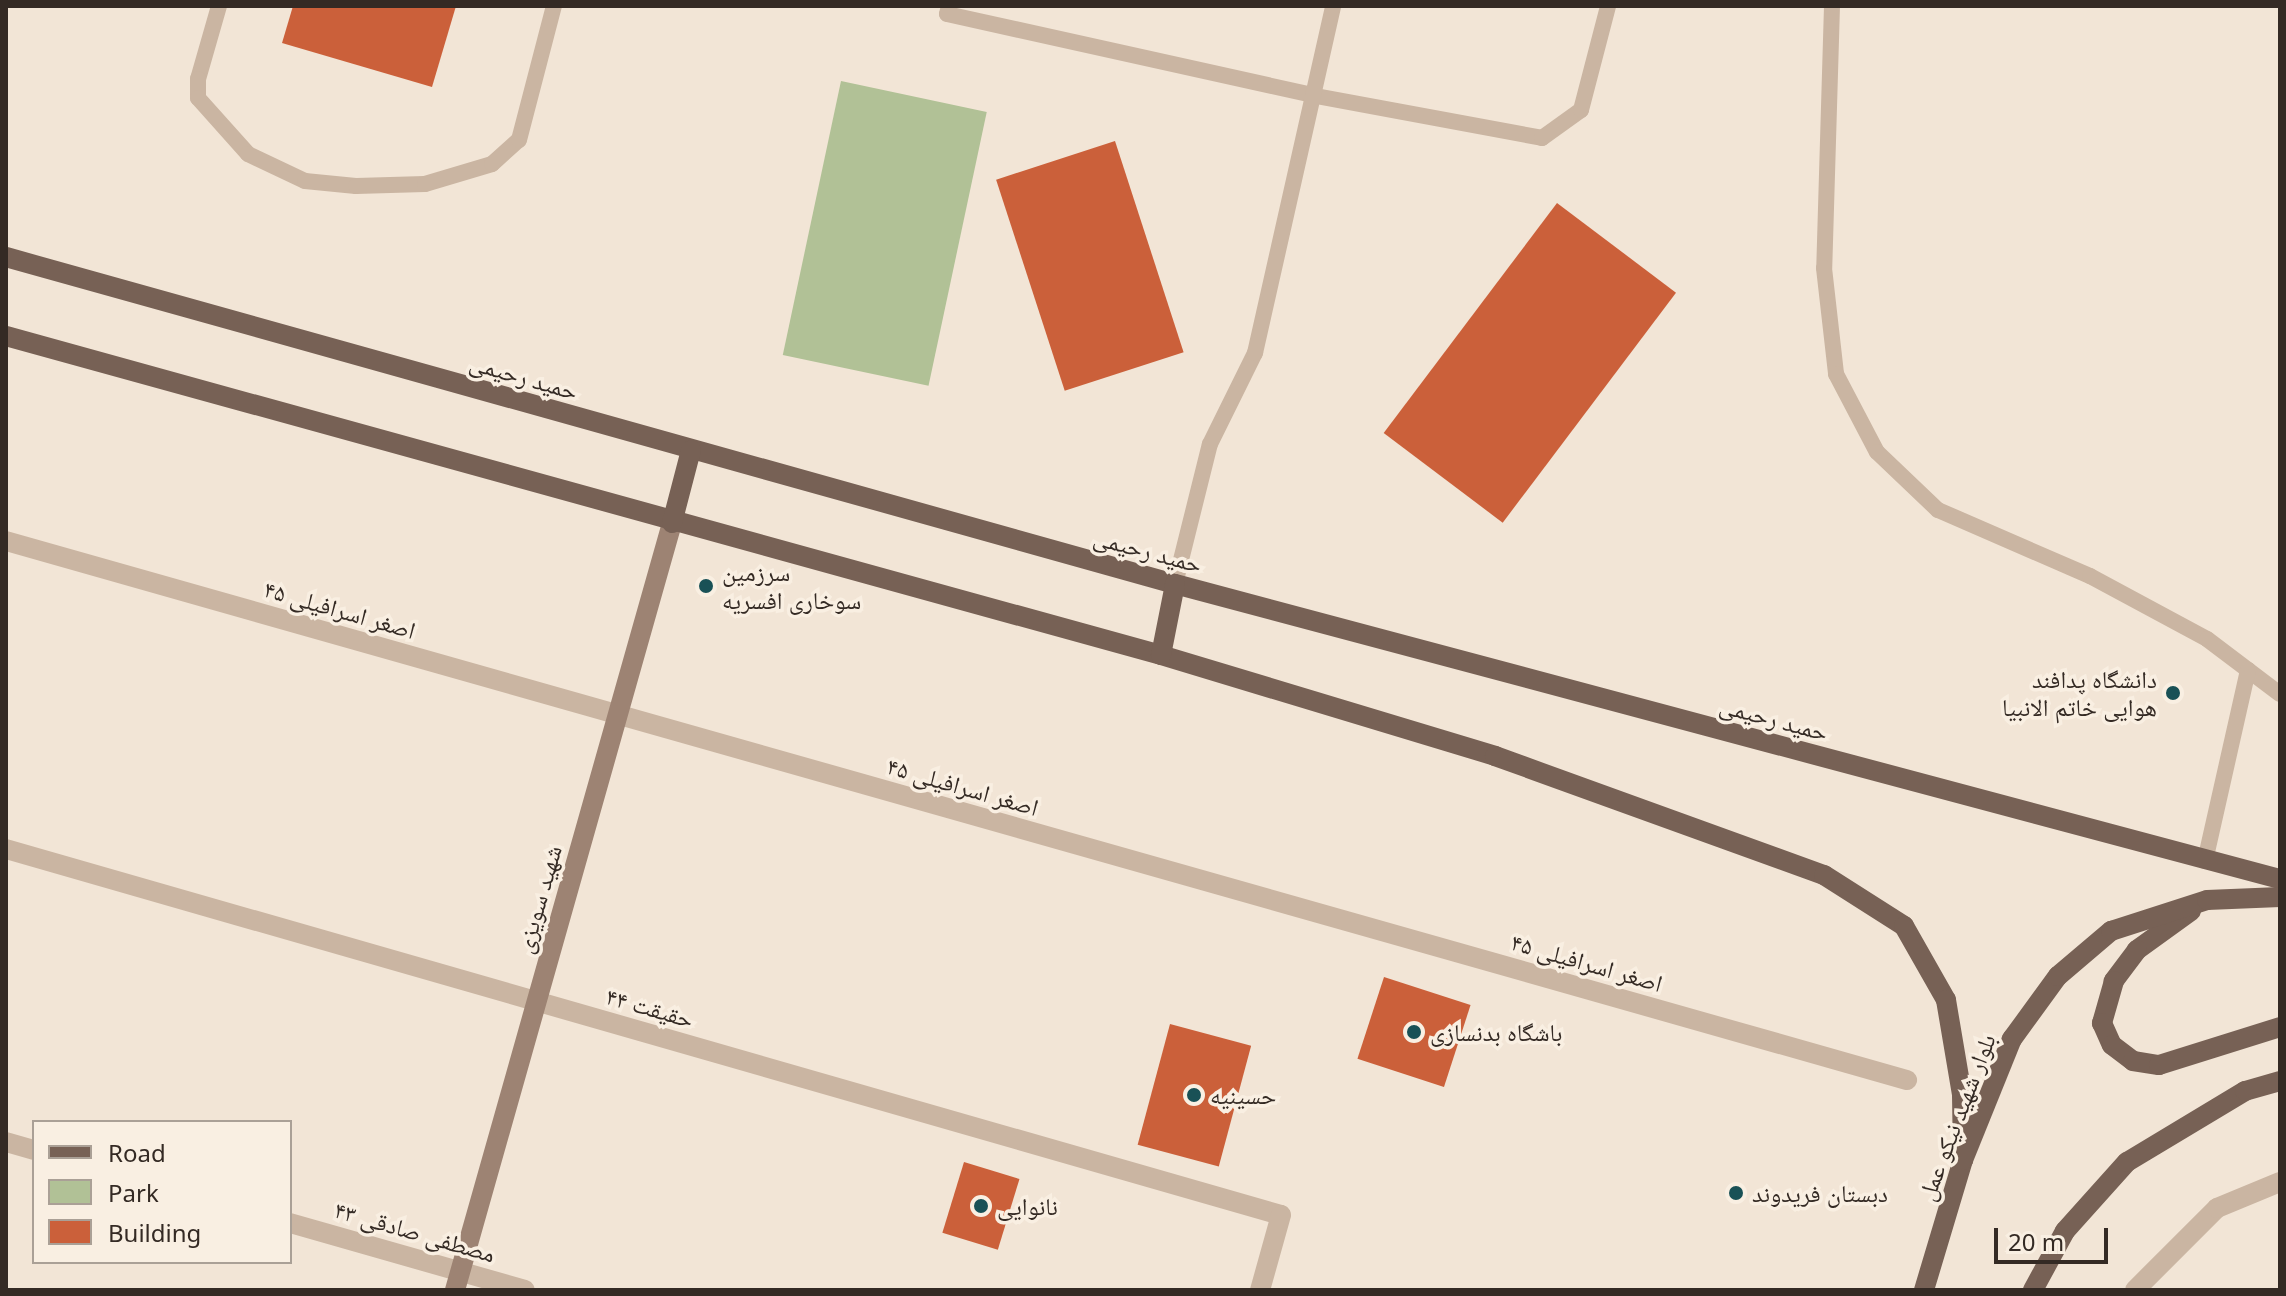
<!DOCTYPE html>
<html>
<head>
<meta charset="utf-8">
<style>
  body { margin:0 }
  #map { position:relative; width:2286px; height:1296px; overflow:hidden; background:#f2e5d6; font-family:"Noto Sans","Noto Naskh Arabic",sans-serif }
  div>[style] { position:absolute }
  .green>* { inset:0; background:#b1c196; transform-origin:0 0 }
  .building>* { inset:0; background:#cb603a; transform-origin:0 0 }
  .lane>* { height:16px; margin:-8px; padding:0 8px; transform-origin:8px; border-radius:8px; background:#cab5a2 }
  .street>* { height:20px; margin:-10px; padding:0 10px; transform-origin:10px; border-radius:10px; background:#cab5a2 }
  .secondary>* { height:20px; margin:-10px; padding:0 10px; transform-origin:10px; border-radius:10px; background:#9d8373 }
  .primary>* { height:20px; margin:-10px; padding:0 10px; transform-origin:10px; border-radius:10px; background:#776155 }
  .dots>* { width:22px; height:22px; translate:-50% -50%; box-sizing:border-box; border:4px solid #f9efe2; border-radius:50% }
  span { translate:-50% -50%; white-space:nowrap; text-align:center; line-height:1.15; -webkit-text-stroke:7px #f9efe2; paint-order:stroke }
  .street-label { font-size:24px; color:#342a24 }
  .poi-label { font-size:24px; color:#342a24 }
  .left { translate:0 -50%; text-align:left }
  .right { translate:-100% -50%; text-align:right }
  .frame { position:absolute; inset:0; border:8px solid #342a24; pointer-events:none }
  .legend { position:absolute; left:32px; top:1120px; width:260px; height:144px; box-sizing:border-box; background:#f9efe2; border:2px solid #aaa096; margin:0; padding:10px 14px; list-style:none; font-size:24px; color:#342a24 }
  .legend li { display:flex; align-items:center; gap:16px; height:40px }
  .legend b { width:40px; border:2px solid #aaa096 }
  .scale { position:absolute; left:1994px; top:1228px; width:114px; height:36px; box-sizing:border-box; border:4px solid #342a24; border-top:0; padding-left:10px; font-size:24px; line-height:28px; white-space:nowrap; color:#342a24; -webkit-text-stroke:6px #f9efe2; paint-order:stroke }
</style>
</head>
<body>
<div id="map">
  <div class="green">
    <i style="left:841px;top:81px;width:149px;height:280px;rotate:12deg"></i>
  </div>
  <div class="building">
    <i style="clip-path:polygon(293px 6px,456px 6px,432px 87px,282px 43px)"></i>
    <i style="left:1115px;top:141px;width:222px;height:125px;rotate:72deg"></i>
    <i style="left:1557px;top:203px;width:149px;height:288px;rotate:37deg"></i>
    <i style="left:1384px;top:977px;width:91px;height:86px;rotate:18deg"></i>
    <i style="left:1170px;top:1024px;width:84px;height:125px;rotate:15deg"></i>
    <i style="left:964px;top:1162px;width:58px;height:74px;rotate:17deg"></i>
  </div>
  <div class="lane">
    <i style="left:219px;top:6px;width:76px;rotate:106deg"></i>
    <i style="left:198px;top:79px;width:19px;rotate:90deg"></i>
    <i style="left:198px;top:98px;width:75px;rotate:48.2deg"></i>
    <i style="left:248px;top:154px;width:63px;rotate:25.3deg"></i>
    <i style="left:305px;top:181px;width:51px;rotate:5.6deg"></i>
    <i style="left:356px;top:186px;width:69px;rotate:-1.7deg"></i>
    <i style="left:425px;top:184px;width:70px;rotate:-16.6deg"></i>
    <i style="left:492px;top:164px;width:36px;rotate:-42deg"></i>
    <i style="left:519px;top:140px;width:138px;rotate:-75.4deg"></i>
    <i style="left:949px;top:6px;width:8px;rotate:104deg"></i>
    <i style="left:947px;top:14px;width:378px;rotate:12.5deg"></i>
    <i style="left:1316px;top:96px;width:230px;rotate:10.5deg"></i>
    <i style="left:1542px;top:138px;width:48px;rotate:-35.7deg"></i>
    <i style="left:1581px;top:110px;width:107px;rotate:-75.4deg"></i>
    <i style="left:1832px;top:6px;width:262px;rotate:91.7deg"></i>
    <i style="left:1824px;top:268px;width:107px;rotate:83.5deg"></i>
    <i style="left:1836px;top:374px;width:88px;rotate:62.3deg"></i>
    <i style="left:1877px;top:452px;width:84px;rotate:43.6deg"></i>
    <i style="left:1938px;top:510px;width:166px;rotate:23.5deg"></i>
    <i style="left:2090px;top:576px;width:133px;rotate:28.3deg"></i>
    <i style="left:2207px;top:639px;width:91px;rotate:37deg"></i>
    <i style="left:1175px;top:584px;width:144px;rotate:-76deg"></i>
    <i style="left:1210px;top:444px;width:102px;rotate:-63.7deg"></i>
    <i style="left:1255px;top:353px;width:356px;rotate:-77.3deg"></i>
    <i style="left:2205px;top:861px;width:196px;rotate:-77.3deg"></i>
  </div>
  <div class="street">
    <i style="left:6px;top:541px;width:1976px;rotate:15.83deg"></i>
    <i style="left:6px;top:849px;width:1326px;rotate:16.02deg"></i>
    <i style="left:1281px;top:1215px;width:78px;rotate:105.6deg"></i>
    <i style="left:6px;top:1142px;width:29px;rotate:16deg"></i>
    <i style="left:290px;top:1223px;width:244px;rotate:15.9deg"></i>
    <i style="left:2135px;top:1290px;width:116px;rotate:-45deg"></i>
    <i style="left:2217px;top:1208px;width:68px;rotate:-22.4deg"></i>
  </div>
  <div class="secondary">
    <i style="left:455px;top:1290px;width:797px;rotate:-74.2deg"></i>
  </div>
  <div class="primary">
    <i style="left:6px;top:257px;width:1214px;rotate:15.63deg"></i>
    <i style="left:1175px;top:584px;width:1144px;rotate:14.95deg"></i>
    <i style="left:6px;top:336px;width:1198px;rotate:15.44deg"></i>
    <i style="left:1161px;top:655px;width:349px;rotate:16.8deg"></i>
    <i style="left:1495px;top:756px;width:350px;rotate:19.9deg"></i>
    <i style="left:1824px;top:875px;width:95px;rotate:32.5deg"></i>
    <i style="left:1904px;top:926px;width:85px;rotate:60.4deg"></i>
    <i style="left:1946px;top:1000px;width:96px;rotate:80.4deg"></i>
    <i style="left:1962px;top:1095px;width:65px;rotate:89.1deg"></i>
    <i style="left:672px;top:523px;width:75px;rotate:-75.4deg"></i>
    <i style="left:1161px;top:655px;width:72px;rotate:-78.8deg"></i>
    <i style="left:2191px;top:911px;width:67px;rotate:144.2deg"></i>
    <i style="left:2137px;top:950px;width:39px;rotate:127deg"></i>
    <i style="left:2114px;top:981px;width:44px;rotate:105.9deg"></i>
    <i style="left:2102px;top:1023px;width:24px;rotate:66deg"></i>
    <i style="left:2112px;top:1045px;width:26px;rotate:37deg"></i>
    <i style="left:2133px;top:1061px;width:26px;rotate:9deg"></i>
    <i style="left:2159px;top:1065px;width:127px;rotate:-17.4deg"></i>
    <i style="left:1924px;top:1290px;width:136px;rotate:-73.3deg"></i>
    <i style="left:1963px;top:1160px;width:131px;rotate:-68deg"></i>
    <i style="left:2012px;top:1039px;width:78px;rotate:-53.9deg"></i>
    <i style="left:2058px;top:976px;width:70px;rotate:-40.3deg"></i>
    <i style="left:2111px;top:931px;width:101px;rotate:-17.9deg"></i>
    <i style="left:2207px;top:900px;width:73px;rotate:-2.4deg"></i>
    <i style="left:2033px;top:1290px;width:67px;rotate:-61.5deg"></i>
    <i style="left:2065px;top:1231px;width:93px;rotate:-48.1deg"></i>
    <i style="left:2127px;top:1162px;width:138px;rotate:-31deg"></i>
    <i style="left:2245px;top:1091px;width:36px;rotate:-16deg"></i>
  </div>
  <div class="dots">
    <i style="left:706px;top:586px;background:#195156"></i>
    <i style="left:2173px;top:693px;background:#195156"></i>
    <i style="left:1414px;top:1032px;background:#195156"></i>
    <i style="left:1194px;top:1095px;background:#195156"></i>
    <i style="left:1736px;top:1193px;background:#195156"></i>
    <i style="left:981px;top:1206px;background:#195156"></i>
  </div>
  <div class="street-label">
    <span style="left:524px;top:376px;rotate:16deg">حمید رحیمی</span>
    <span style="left:1148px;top:550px;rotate:15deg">حمید رحیمی</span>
    <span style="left:340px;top:609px;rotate:16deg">اصغر اسرافیلی ۴۵</span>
    <span style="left:1774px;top:718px;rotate:15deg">حمید رحیمی</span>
    <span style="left:963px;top:786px;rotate:16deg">اصغر اسرافیلی ۴۵</span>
    <span style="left:538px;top:899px;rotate:-74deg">شهید سویزی</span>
    <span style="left:1587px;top:962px;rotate:16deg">اصغر اسرافیلی ۴۵</span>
    <span style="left:650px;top:1007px;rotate:16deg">حقیقت ۴۴</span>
    <span style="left:1956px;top:1117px;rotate:-69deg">بلوار شهید نیکو عمل</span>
    <span style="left:415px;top:1231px;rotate:16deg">مصطفی صادقی ۴۳</span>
  </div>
  <div class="poi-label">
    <span class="left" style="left:722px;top:586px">سرزمین<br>سوخاری افسریه</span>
    <span class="right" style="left:2157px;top:693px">دانشگاه پدافند<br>هوایی خاتم الانبیا</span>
    <span class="left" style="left:1430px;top:1032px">باشگاه بدنسازی</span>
    <span class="left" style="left:1210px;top:1095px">حسینیه</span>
    <span class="left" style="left:1752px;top:1193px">دبستان فریدوند</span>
    <span class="left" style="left:997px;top:1206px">نانوایی</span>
  </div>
  <div class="frame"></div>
  <ul class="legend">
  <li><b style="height:10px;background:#776155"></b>Road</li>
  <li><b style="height:22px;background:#b1c196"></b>Park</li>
  <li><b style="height:22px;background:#cb603a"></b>Building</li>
  </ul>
  <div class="scale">20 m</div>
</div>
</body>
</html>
